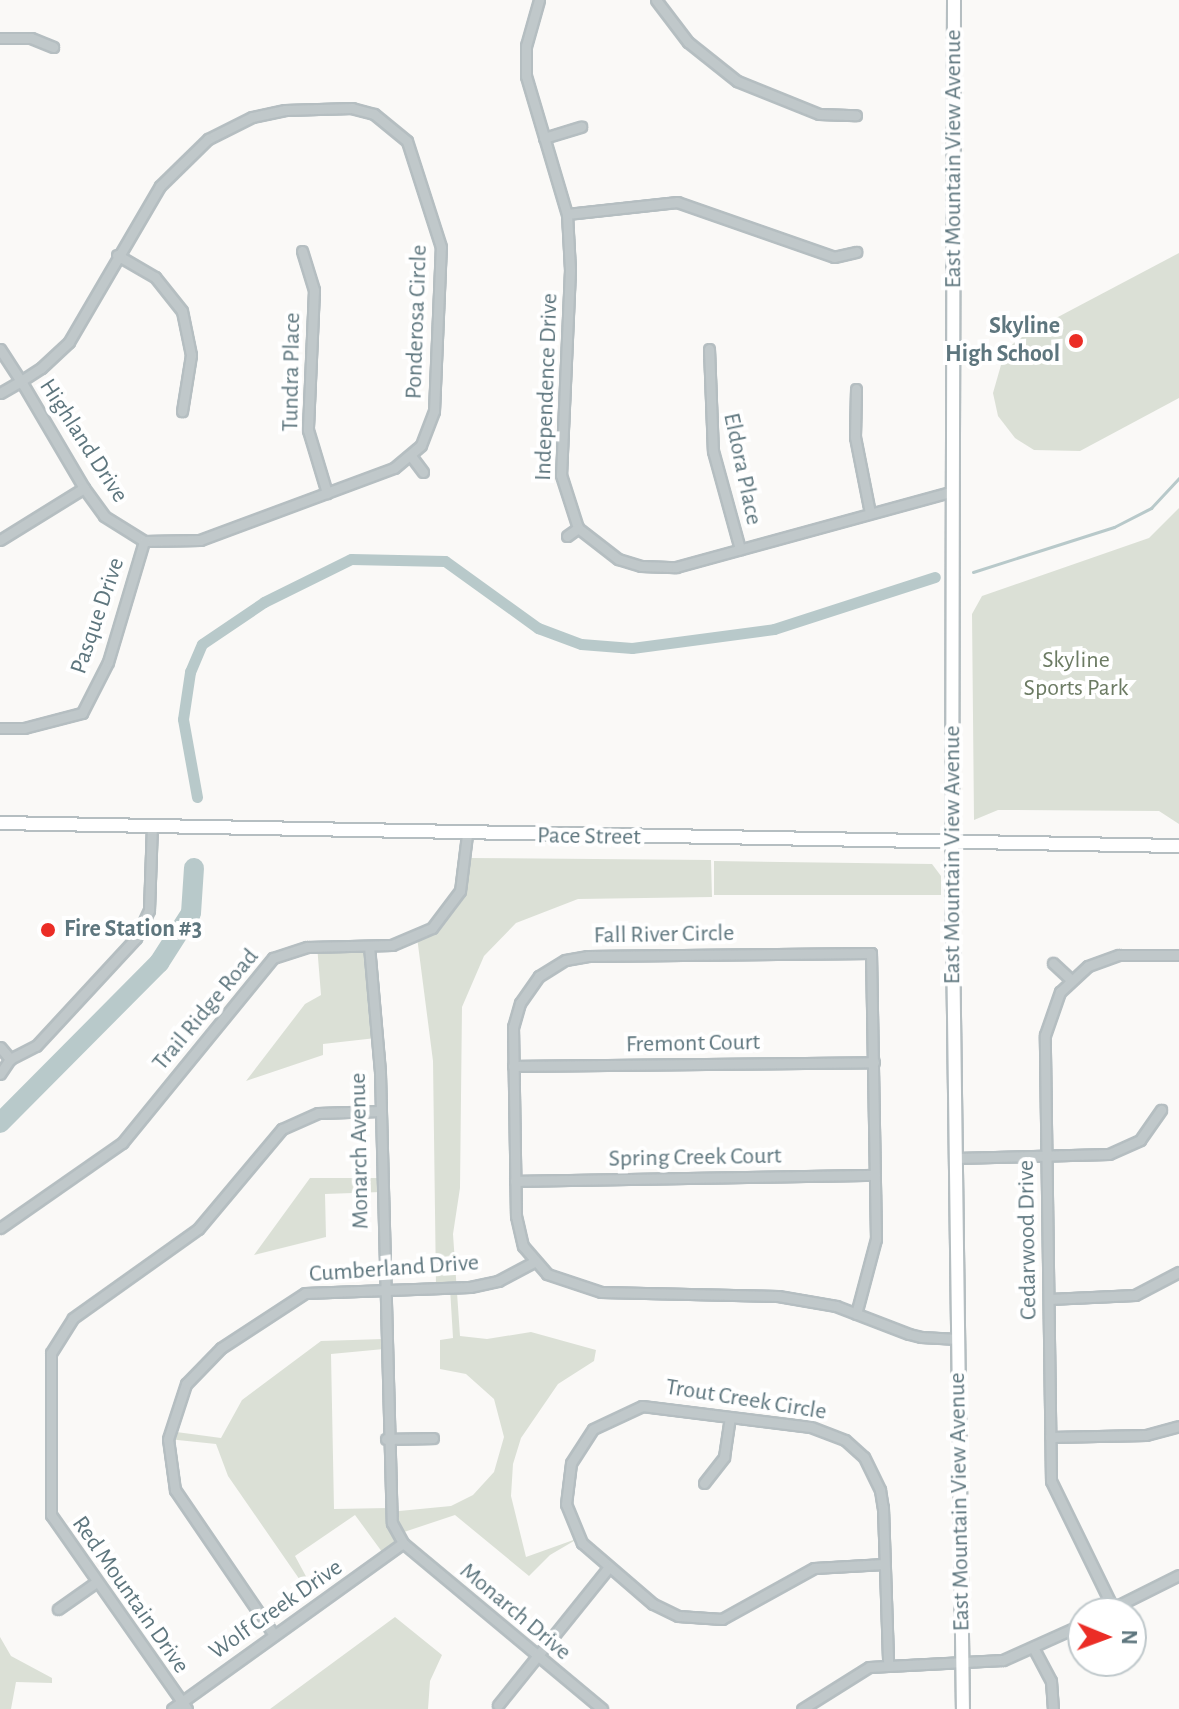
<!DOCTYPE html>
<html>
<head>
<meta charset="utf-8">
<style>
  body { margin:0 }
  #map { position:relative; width:1179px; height:1709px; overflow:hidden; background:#faf9f7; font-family:"Alegreya Sans",sans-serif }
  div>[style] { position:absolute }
  .green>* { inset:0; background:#dbe0d6 }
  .stream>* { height:3px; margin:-1.5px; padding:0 1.5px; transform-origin:1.5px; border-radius:1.5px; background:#b8c9ca }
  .canal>* { height:11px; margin:-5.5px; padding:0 5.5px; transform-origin:5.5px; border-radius:5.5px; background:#b8c9ca }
  .river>* { height:20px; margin:-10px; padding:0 10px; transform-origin:10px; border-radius:10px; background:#b8c9ca }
  .roads { filter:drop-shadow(2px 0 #b5bec1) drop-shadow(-2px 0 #b5bec1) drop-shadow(0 2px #b5bec1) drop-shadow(0 -2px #b5bec1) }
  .street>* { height:9px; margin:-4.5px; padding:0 4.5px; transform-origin:4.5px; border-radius:4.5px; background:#c0c8ca }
  .secondary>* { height:12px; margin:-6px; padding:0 6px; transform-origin:6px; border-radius:6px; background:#fff }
  .dots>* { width:22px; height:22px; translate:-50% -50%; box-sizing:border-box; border:4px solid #fff; border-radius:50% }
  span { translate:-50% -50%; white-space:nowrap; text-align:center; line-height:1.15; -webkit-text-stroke:8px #fff; paint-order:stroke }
  .street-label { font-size:24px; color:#5e767e }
  .poi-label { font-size:24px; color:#5e767e; font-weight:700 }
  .right { translate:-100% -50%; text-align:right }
  .left { translate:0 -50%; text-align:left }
  .park-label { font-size:24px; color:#6c7b63 }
  .north { position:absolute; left:1067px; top:1597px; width:80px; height:80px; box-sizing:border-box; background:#fff; border:2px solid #bfc8cb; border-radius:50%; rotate:91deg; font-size:22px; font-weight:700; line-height:32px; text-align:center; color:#5e767e }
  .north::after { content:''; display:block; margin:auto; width:28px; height:36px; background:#eb2d26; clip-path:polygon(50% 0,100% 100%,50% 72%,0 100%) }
</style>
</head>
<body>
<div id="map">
  <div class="green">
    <i style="clip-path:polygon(1179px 253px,1179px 398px,1080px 451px,1034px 450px,1015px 438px,998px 416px,993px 393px,1005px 351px,1022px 336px)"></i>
    <i style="clip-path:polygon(1179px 508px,1179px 824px,1159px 811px,998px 810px,974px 820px,972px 614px,982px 596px,1149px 538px)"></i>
    <i style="clip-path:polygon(467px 858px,711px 860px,712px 897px,578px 899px,516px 923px,484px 956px,462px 1007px,460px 1188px,453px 1234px,460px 1336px,487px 1339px,531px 1332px,596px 1350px,594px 1361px,558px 1384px,521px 1438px,513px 1464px,511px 1496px,526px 1557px,579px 1538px,550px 1555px,529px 1576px,455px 1515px,398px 1534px,403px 1543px,385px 1556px,355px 1515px,295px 1556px,315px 1593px,311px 1596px,228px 1476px,216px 1444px,168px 1439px,169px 1431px,221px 1438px,242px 1400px,321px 1341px,384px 1339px,384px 1349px,331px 1354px,334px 1509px,388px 1508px,389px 1512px,451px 1506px,473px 1495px,494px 1472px,504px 1437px,494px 1399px,466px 1374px,440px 1369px,440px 1340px,453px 1338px,450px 1288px,436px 1287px,433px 1061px,417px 937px,448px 912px)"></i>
    <i style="clip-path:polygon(714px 861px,932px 864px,941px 876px,941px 895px,714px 895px)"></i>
    <i style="clip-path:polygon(317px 945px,369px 946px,376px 1038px,323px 1044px,323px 1055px,246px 1081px,305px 1004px,321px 995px)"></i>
    <i style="clip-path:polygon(310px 1178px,381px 1178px,381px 1192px,325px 1194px,326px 1237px,254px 1255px)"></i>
    <i style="clip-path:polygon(395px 1617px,442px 1655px,430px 1681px,428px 1709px,270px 1709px)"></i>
    <i style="clip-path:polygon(0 1637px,11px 1656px,52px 1678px,52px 1683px,16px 1682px,11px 1709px,0 1709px)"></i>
  </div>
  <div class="stream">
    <i style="left:973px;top:572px;width:148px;rotate:-17.7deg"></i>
    <i style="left:1114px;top:527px;width:42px;rotate:-27.2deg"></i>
    <i style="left:1151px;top:508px;width:41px;rotate:-47deg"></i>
  </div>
  <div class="canal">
    <i style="left:197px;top:797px;width:79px;rotate:-100.2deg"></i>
    <i style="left:183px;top:719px;width:48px;rotate:-81.5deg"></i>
    <i style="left:190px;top:672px;width:30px;rotate:-67deg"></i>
    <i style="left:202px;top:644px;width:75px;rotate:-34.1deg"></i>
    <i style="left:264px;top:602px;width:97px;rotate:-26.3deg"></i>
    <i style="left:351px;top:559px;width:94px;rotate:1.2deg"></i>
    <i style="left:445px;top:561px;width:115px;rotate:35.8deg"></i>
    <i style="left:538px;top:628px;width:46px;rotate:20.4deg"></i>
    <i style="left:581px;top:644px;width:51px;rotate:4.5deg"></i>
    <i style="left:632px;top:648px;width:143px;rotate:-7.6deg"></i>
    <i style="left:774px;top:629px;width:169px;rotate:-17.9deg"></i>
  </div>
  <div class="river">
    <i style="left:0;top:1123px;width:226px;rotate:-45.2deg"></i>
    <i style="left:159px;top:963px;width:59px;rotate:-57.4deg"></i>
    <i style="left:191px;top:913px;width:45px;rotate:-86.2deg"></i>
  </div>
  <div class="roads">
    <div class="street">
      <i style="left:539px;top:0;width:48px;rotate:105.8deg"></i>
      <i style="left:526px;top:46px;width:30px;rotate:90deg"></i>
      <i style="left:526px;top:76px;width:144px;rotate:73.5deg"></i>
      <i style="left:567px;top:214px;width:56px;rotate:86.9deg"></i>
      <i style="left:570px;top:270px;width:205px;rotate:92.5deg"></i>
      <i style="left:561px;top:475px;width:56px;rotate:72.2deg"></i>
      <i style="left:578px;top:528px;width:51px;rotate:37.8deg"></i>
      <i style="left:618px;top:559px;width:24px;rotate:17deg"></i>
      <i style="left:641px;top:566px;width:35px;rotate:2deg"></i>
      <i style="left:676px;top:567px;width:287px;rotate:-15.3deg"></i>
      <i style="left:656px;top:0;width:53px;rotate:52.7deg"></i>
      <i style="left:688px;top:42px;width:63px;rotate:38.5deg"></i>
      <i style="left:737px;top:81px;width:88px;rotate:21.9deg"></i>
      <i style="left:819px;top:114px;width:37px;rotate:2deg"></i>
      <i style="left:0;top:38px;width:31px"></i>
      <i style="left:31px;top:38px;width:24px;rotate:22deg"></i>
      <i style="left:544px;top:138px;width:39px;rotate:-17deg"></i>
      <i style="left:567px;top:214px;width:111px;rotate:-6.2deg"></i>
      <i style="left:677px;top:202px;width:166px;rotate:19.3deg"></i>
      <i style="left:834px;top:257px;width:23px;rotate:-13deg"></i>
      <i style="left:302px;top:251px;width:41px;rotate:72.9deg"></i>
      <i style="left:314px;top:290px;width:140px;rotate:92.5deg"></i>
      <i style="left:308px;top:430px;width:66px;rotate:73.2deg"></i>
      <i style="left:117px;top:255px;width:44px;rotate:30.1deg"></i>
      <i style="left:155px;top:277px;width:43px;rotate:51.5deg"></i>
      <i style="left:182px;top:311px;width:45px;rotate:78.4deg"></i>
      <i style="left:191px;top:355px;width:57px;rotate:99.1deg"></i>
      <i style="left:0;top:349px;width:38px;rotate:57deg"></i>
      <i style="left:21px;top:381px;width:124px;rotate:59.5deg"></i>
      <i style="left:84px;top:488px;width:34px;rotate:54deg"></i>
      <i style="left:104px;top:516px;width:47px;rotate:32deg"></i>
      <i style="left:144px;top:541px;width:56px;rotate:-1deg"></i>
      <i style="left:200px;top:540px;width:207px;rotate:-20.4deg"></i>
      <i style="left:394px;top:468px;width:35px;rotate:-40deg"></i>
      <i style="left:421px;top:445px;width:36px;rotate:-69deg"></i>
      <i style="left:434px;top:411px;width:164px;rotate:-87.6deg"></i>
      <i style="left:441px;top:247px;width:111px;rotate:-107.8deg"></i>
      <i style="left:407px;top:141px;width:43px;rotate:-140.7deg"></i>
      <i style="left:374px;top:114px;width:23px;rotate:-165deg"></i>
      <i style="left:352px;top:108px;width:67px;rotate:178.3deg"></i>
      <i style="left:285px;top:110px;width:34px;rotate:168deg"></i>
      <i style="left:252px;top:117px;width:49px;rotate:153.4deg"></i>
      <i style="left:208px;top:139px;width:67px;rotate:135.6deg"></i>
      <i style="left:160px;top:186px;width:181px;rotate:120.3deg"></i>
      <i style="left:69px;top:342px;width:38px;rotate:137deg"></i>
      <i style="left:41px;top:368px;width:24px;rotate:147deg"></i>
      <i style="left:21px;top:381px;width:24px;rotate:150deg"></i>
      <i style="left:709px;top:349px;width:102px;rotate:87.8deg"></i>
      <i style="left:713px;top:451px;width:102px;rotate:74.6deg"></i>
      <i style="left:856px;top:389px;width:48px;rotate:91.2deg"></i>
      <i style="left:855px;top:437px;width:77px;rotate:78.8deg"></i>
      <i style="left:411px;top:456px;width:20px;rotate:53deg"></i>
      <i style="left:567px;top:536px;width:14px;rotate:-36deg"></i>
      <i style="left:0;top:540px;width:99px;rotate:-31.8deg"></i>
      <i style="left:0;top:728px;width:24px"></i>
      <i style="left:24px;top:728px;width:60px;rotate:-14.5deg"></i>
      <i style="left:82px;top:713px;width:57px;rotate:-63deg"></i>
      <i style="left:108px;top:662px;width:126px;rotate:-73.4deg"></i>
      <i style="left:369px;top:946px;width:127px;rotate:85deg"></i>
      <i style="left:380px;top:1073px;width:450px;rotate:88.5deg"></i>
      <i style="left:392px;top:1523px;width:23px;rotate:61deg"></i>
      <i style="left:403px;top:1543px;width:259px;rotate:39.8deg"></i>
      <i style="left:1053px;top:963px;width:23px;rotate:43deg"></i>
      <i style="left:0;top:1047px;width:16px;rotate:50deg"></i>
      <i style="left:10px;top:1059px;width:18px;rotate:124deg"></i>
      <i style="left:10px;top:1059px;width:29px;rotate:-27deg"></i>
      <i style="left:36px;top:1046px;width:147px;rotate:-47.2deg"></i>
      <i style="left:136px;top:938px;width:31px;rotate:-65deg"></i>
      <i style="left:149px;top:910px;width:84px;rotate:-88deg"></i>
      <i style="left:513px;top:1066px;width:361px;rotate:-0.6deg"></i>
      <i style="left:956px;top:1158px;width:153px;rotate:-1.5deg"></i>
      <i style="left:1109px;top:1154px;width:34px;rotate:-24deg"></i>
      <i style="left:1140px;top:1140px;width:37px;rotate:-55deg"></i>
      <i style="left:515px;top:1181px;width:360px;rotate:-1deg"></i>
      <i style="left:0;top:1228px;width:149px;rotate:-34.9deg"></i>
      <i style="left:122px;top:1143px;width:239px;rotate:-50.8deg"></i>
      <i style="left:273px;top:958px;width:36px;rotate:-18deg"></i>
      <i style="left:307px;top:947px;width:85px;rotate:-1.3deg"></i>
      <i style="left:392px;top:945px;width:43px;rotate:-23deg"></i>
      <i style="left:432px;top:928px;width:46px;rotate:-52.9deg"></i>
      <i style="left:460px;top:891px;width:56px;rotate:-82.9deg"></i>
      <i style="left:1049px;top:1299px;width:86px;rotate:-2.7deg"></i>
      <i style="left:1135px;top:1295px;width:50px;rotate:-27.6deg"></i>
      <i style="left:856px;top:1314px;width:78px;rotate:-75.1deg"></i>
      <i style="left:876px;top:1239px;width:286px;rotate:-91deg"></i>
      <i style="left:871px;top:953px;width:283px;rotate:179.4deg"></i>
      <i style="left:588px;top:956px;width:23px;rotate:170deg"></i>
      <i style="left:565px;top:960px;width:31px;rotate:148deg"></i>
      <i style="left:539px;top:976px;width:33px;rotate:125deg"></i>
      <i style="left:520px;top:1003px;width:25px;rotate:106deg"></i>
      <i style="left:513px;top:1027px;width:189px;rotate:89.1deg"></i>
      <i style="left:516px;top:1216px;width:31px;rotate:77deg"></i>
      <i style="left:523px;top:1246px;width:37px;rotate:49deg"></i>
      <i style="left:547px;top:1274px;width:57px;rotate:18.4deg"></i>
      <i style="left:601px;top:1292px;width:177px;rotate:1.3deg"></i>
      <i style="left:778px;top:1296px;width:59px;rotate:9.8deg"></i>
      <i style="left:836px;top:1306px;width:78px;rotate:21deg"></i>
      <i style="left:909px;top:1334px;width:12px;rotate:14deg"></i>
      <i style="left:921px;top:1337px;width:37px;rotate:3deg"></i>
      <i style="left:1050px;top:1437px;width:96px;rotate:-1.2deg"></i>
      <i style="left:1146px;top:1435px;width:34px;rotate:-15deg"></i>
      <i style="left:386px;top:1439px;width:47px;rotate:-1.2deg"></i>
      <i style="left:704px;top:1483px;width:33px;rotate:-52deg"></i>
      <i style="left:724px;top:1457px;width:40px;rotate:-81.5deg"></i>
      <i style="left:884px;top:1564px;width:70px;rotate:176.7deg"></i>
      <i style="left:814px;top:1568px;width:105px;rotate:151deg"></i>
      <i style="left:722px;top:1619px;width:44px;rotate:-176.1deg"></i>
      <i style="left:678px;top:1616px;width:28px;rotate:-154deg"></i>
      <i style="left:653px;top:1604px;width:94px;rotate:-139.3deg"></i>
      <i style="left:582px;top:1543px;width:42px;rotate:-112.3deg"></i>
      <i style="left:566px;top:1504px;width:41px;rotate:-83deg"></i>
      <i style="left:571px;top:1463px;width:40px;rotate:-57.1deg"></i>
      <i style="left:593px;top:1429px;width:54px;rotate:-25.1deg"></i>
      <i style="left:642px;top:1406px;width:170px;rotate:7.1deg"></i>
      <i style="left:811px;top:1427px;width:36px;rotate:21deg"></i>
      <i style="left:845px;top:1440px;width:25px;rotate:42deg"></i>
      <i style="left:864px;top:1457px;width:37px;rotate:64deg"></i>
      <i style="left:880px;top:1490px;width:18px;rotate:81deg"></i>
      <i style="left:883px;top:1508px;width:154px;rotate:88.1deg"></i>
      <i style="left:1113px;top:1608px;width:141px;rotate:-116deg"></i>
      <i style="left:1051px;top:1481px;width:446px;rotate:-90.8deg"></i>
      <i style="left:1045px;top:1035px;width:46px;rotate:-70.8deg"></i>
      <i style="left:1060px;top:992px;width:38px;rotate:-43deg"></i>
      <i style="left:1088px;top:966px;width:33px;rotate:-20deg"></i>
      <i style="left:1119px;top:955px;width:60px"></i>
      <i style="left:58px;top:1609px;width:45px;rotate:-35.1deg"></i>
      <i style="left:1103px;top:1613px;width:85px;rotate:-26.6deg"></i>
      <i style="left:274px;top:1635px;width:176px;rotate:-124.3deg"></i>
      <i style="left:175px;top:1490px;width:51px;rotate:-97.8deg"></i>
      <i style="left:168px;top:1439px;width:58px;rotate:-71.9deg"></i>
      <i style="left:186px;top:1384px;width:50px;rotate:-45.8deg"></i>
      <i style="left:221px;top:1348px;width:100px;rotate:-33.2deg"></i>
      <i style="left:305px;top:1293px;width:165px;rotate:-2.1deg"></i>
      <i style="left:470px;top:1287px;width:29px;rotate:-12deg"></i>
      <i style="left:498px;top:1281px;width:40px;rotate:-28deg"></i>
      <i style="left:1034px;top:1649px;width:36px;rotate:62deg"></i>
      <i style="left:1051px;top:1681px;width:28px;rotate:86deg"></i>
      <i style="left:498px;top:1705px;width:176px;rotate:-51.2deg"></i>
      <i style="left:172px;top:1709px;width:284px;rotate:-35.7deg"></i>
      <i style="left:187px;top:1709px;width:237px;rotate:-125deg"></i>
      <i style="left:51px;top:1515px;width:162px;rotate:-90deg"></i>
      <i style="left:51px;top:1353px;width:41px;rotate:-57.8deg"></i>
      <i style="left:73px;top:1318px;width:153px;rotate:-35.5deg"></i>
      <i style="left:198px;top:1229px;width:131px;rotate:-50deg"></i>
      <i style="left:282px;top:1129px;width:39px;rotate:-24deg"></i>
      <i style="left:318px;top:1113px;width:62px;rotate:-1.8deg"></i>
      <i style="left:802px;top:1709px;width:79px;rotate:-32.1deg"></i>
      <i style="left:869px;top:1667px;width:134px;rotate:-3deg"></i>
      <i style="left:1003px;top:1660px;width:88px;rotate:-24.2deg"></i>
    </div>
    <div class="secondary">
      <i style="left:954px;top:0;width:861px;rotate:90.13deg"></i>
      <i style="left:952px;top:861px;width:848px;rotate:89.26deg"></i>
      <i style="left:0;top:823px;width:1179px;rotate:1.12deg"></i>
    </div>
  </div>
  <div class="dots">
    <i style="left:1076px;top:341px;background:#eb2d26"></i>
    <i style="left:48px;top:930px;background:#eb2d26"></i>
  </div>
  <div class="street-label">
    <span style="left:954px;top:159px;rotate:-90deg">East Mountain View Avenue</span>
    <span style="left:417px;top:322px;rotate:-88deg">Ponderosa Circle</span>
    <span style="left:292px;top:372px;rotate:-89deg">Tundra Place</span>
    <span style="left:547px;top:387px;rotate:-88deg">Independence Drive</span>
    <span style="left:83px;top:441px;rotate:57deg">Highland Drive</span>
    <span style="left:742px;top:469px;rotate:78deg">Eldora Place</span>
    <span style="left:98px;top:616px;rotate:-71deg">Pasque Drive</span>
    <span style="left:589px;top:837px;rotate:1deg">Pace Street</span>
    <span style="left:953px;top:855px;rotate:-90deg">East Mountain View Avenue</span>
    <span style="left:664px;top:935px;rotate:-1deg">Fall River Circle</span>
    <span style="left:206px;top:1010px;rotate:-50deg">Trail Ridge Road</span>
    <span style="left:693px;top:1044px;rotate:-1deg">Fremont Court</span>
    <span style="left:360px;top:1151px;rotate:-91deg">Monarch Avenue</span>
    <span style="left:695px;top:1158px;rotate:-1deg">Spring Creek Court</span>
    <span style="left:1028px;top:1240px;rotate:-91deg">Cedarwood Drive</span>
    <span style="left:394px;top:1269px;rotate:-4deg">Cumberland Drive</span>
    <span style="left:746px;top:1400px;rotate:9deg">Trout Creek Circle</span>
    <span style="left:960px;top:1502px;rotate:-91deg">East Mountain View Avenue</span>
    <span style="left:130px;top:1595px;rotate:55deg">Red Mountain Drive</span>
    <span style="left:276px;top:1610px;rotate:-35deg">Wolf Creek Drive</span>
    <span style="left:515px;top:1612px;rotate:40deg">Monarch Drive</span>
  </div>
  <div class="poi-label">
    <span class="right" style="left:1060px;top:341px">Skyline<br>High School</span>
    <span class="left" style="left:64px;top:930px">Fire Station #3</span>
  </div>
  <div class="park-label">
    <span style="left:1076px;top:675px">Skyline<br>Sports Park</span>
  </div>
  <div class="north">N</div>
</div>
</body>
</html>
